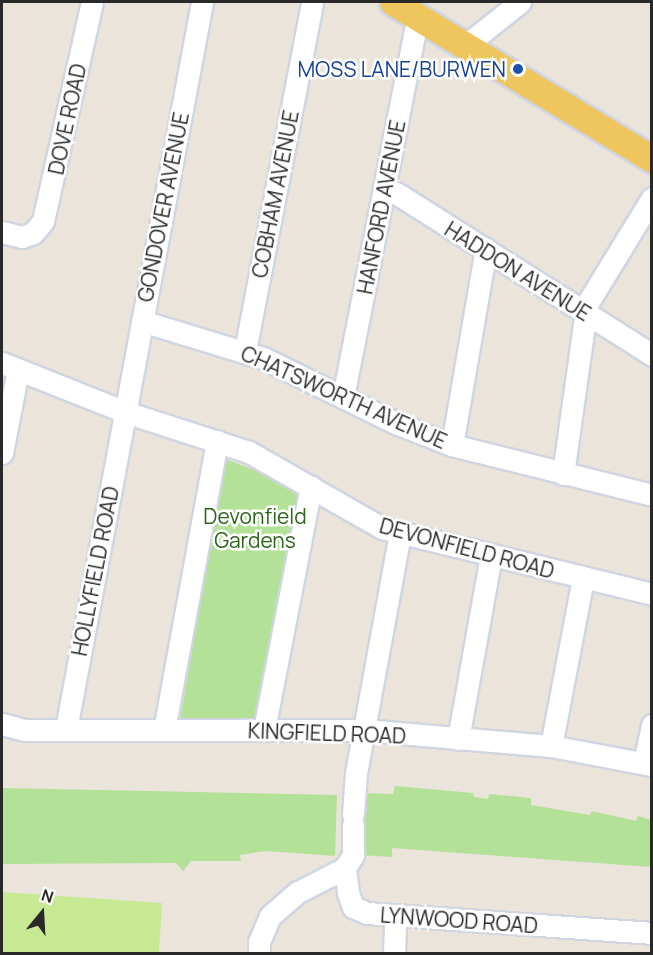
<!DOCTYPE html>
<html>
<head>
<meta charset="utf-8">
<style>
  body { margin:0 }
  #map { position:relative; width:653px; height:955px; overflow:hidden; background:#ebe4db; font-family:Manrope,sans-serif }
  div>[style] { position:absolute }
  .green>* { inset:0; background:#b4e198 }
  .pitch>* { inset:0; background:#c8e994 }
  .roads { filter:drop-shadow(2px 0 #d0d5e2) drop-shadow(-2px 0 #d0d5e2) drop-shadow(0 2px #d0d5e2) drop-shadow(0 -2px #d0d5e2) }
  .minor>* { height:21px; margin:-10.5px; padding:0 10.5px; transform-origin:10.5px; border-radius:10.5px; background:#fff }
  .major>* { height:27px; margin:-13.5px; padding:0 13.5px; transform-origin:13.5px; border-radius:13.5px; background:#eec65d }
  .dots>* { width:16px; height:16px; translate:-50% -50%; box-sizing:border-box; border:3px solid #fff; border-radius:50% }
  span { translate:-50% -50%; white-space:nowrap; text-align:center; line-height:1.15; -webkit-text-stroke:5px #fff; paint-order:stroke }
  .transit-label { font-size:21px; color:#164399 }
  .right { translate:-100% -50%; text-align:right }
  .street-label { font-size:21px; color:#292929 }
  .park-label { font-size:21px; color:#2d651b }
  .frame { position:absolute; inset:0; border:3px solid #292929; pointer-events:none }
  .north { position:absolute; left:12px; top:883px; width:60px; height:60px; -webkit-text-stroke:4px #fff; paint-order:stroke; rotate:18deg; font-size:16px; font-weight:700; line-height:24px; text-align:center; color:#292929 }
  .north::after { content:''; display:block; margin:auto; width:21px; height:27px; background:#292929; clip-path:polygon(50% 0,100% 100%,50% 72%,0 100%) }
</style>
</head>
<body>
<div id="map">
  <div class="green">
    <i style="clip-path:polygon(225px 459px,265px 474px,302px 498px,258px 722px,180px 720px)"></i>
    <i style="clip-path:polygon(395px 786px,473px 793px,474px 797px,488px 799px,489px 794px,531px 798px,531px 805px,590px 815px,592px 811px,636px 821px,638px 816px,651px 820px,651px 867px,392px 848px,392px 857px,361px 855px,363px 793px,393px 794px)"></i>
    <i style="clip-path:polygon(2px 788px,337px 795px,335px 856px,265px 851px,240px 855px,241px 861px,191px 861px,183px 871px,176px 863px,2px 864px)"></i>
  </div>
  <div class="pitch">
    <i style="clip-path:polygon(2px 892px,162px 903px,159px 953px,2px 953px)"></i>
  </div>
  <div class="roads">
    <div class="minor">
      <i style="left:466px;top:45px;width:69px;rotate:-38.5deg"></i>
      <i style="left:384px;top:190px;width:12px;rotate:14deg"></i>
      <i style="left:396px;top:193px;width:303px;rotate:32.3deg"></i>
      <i style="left:2px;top:232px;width:21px;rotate:14deg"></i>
      <i style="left:22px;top:237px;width:12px;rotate:-20deg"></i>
      <i style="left:33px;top:233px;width:16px;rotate:-50deg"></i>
      <i style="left:43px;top:221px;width:224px;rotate:-77.4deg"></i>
      <i style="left:142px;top:321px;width:127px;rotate:17deg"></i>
      <i style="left:263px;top:358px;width:150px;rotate:26.1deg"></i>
      <i style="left:398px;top:424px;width:58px;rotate:21.3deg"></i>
      <i style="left:452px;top:445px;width:206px;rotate:14deg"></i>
      <i style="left:245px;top:351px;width:355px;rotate:-79.1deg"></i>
      <i style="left:2px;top:363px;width:132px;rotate:21.7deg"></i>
      <i style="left:125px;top:412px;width:130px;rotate:17.9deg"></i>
      <i style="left:249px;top:452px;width:153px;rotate:29.7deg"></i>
      <i style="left:382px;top:528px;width:278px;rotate:13.7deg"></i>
      <i style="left:343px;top:397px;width:388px;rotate:-78.9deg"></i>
      <i style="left:452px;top:445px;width:199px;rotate:-80.2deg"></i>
      <i style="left:2px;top:453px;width:85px;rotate:-79.1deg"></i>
      <i style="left:563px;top:474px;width:172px;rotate:-82deg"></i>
      <i style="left:587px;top:304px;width:124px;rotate:-58.5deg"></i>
      <i style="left:2px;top:724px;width:23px;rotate:15deg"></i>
      <i style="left:24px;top:730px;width:340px"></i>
      <i style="left:364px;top:730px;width:188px;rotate:4.9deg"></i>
      <i style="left:551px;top:746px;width:103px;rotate:10.7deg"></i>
      <i style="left:66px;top:729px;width:740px;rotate:-79.4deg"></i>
      <i style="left:164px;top:730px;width:294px;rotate:-79.6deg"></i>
      <i style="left:264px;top:730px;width:248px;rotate:-79.1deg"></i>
      <i style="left:458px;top:739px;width:186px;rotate:-79.8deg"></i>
      <i style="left:551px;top:746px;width:171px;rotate:-79.2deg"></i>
      <i style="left:644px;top:763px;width:39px;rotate:-78deg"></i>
      <i style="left:353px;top:814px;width:41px;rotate:-85.8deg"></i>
      <i style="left:356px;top:773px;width:244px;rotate:-79.6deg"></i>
      <i style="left:353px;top:825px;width:30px;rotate:90deg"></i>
      <i style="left:353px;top:855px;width:15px;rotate:122deg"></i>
      <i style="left:345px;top:868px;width:25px;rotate:83deg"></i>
      <i style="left:348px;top:893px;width:15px;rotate:70deg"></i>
      <i style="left:353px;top:907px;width:15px;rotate:23deg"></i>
      <i style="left:367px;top:913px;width:286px;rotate:4deg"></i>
      <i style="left:259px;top:954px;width:12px;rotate:-90deg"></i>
      <i style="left:259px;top:942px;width:28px;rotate:-67deg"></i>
      <i style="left:270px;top:916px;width:37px;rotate:-41deg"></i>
      <i style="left:298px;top:892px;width:53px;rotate:-27.1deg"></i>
      <i style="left:394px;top:954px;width:38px;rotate:-88deg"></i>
    </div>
    <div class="major">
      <i style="left:393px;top:2px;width:303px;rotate:31.2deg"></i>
    </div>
  </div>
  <div class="dots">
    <i style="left:518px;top:69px;background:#1a4fb4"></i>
  </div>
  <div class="transit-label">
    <span class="right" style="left:506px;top:69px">MOSS LANE/BURWEN</span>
  </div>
  <div class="street-label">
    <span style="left:67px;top:119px;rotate:-78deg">DOVE ROAD</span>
    <span style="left:275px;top:194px;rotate:-79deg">COBHAM AVENUE</span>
    <span style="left:163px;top:207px;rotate:-79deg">GONDOVER AVENUE</span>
    <span style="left:381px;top:207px;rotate:-79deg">HANFORD AVENUE</span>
    <span style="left:518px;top:271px;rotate:32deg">HADDON AVENUE</span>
    <span style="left:344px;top:397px;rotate:24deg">CHATSWORTH AVENUE</span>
    <span style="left:467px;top:548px;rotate:15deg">DEVONFIELD ROAD</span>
    <span style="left:95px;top:571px;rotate:-79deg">HOLLYFIELD ROAD</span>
    <span style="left:327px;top:733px;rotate:2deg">KINGFIELD ROAD</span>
    <span style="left:459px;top:920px;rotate:4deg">LYNWOOD ROAD</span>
  </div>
  <div class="park-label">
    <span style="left:255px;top:528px">Devonfield<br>Gardens</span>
  </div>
  <div class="frame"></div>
  <div class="north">N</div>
</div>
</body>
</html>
